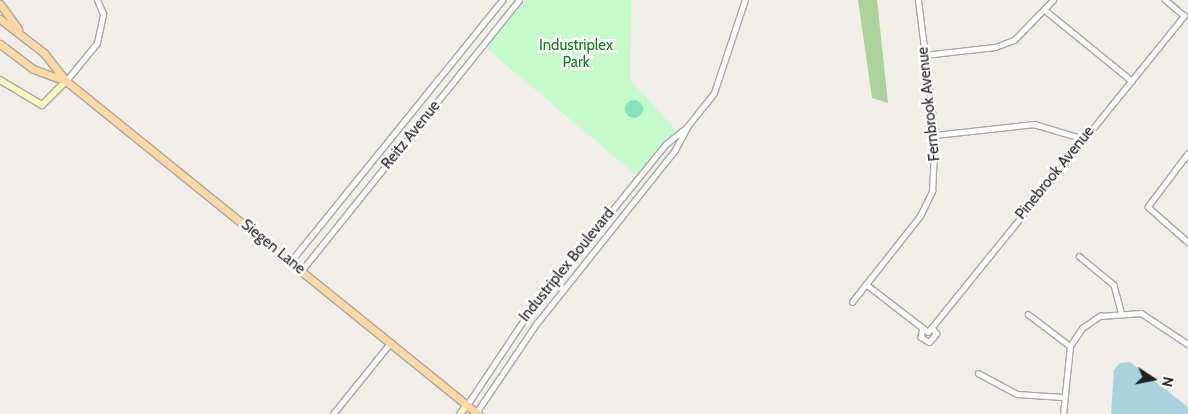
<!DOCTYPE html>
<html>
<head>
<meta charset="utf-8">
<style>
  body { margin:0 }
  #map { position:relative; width:1188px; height:414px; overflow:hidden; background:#f1eee8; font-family:Cabin,sans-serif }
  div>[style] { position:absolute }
  .forest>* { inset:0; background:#abd19c }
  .park>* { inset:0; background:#c6fbcb }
  .pitch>* { inset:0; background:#85e1c0 }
  .round { border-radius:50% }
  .water>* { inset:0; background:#a8d2df }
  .roads { filter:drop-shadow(1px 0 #a8a8a8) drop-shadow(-1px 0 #a8a8a8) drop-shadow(0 1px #a8a8a8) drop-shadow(0 -1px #a8a8a8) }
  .street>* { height:4.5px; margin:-2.25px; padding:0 2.25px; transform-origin:2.25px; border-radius:2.25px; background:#fff }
  .secondary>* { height:6px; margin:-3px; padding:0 3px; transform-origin:3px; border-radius:3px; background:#f6fbbc }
  .primary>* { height:7px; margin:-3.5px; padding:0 3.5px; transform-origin:3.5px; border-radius:3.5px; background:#fdd7a1 }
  span { translate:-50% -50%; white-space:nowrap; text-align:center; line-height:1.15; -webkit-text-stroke:5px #fff; paint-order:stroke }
  .park-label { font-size:15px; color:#0a8417 }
  .street-label { font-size:15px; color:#212121 }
  .north { position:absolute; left:1128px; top:354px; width:50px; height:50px; -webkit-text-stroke:4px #fff; paint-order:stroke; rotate:101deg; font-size:14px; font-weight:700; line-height:20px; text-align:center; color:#212121 }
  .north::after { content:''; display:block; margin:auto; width:18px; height:22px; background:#212121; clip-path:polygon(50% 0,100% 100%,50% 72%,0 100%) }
</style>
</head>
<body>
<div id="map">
  <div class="forest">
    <i style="clip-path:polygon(858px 0,877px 0,888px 103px,872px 98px)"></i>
  </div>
  <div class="park">
    <i style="clip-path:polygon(524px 0,631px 0,630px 80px,676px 130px,636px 175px,486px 48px)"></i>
  </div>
  <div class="pitch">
    <i class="round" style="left:625px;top:100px;width:18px;height:18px"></i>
  </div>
  <div class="water">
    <i style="clip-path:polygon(1130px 362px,1188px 407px,1188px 414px,1111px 414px,1114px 370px,1120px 363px)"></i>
  </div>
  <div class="roads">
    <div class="street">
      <i style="left:1045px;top:10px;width:112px;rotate:39.2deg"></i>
      <i style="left:924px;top:55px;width:71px;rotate:-6.4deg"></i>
      <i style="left:995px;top:47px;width:20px;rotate:-20deg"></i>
      <i style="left:1014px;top:40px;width:56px;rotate:-45.7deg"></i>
      <i style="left:66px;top:81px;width:49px;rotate:-50.8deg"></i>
      <i style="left:97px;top:43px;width:30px;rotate:-78deg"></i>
      <i style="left:103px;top:14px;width:15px;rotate:-113deg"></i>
      <i style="left:935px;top:135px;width:100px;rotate:-6.3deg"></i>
      <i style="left:1034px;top:124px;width:49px;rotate:16.6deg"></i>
      <i style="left:1188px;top:154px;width:66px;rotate:127deg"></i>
      <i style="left:1148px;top:207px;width:53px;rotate:41.2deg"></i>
      <i style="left:1079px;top:256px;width:45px;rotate:39.6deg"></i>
      <i style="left:1114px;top:285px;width:27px;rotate:75deg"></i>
      <i style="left:291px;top:261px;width:336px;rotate:-51deg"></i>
      <i style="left:302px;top:270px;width:346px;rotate:-51.2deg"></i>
      <i style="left:866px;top:284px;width:78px;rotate:37.7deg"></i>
      <i style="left:928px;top:332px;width:407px;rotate:-51deg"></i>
      <i style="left:1184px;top:16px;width:25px;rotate:-140deg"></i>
      <i style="left:852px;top:302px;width:110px;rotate:-51.7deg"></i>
      <i style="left:920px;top:216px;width:28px;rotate:-64deg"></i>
      <i style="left:932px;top:191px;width:56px;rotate:-86.9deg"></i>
      <i style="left:935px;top:135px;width:136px;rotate:-97.2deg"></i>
      <i style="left:1028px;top:314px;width:53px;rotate:37.3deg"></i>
      <i style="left:923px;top:328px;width:9px;rotate:103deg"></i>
      <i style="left:921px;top:337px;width:9px;rotate:32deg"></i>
      <i style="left:929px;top:342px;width:11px;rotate:-49deg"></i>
      <i style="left:936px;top:334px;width:7px;rotate:-124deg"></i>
      <i style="left:978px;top:373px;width:44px;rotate:28.3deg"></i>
      <i style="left:1017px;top:394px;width:46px;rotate:3.7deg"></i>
      <i style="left:467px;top:405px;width:108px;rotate:-56.3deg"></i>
      <i style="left:527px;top:315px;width:220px;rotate:-50.9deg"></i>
      <i style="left:666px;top:144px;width:27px;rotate:-39deg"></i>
      <i style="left:687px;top:127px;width:43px;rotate:-51.5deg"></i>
      <i style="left:714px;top:93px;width:98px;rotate:-71.6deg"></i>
      <i style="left:476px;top:413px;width:109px;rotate:-55.9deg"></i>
      <i style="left:537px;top:323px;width:221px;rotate:-51.4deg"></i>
      <i style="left:675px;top:150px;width:24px;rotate:-62deg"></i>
      <i style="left:333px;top:414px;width:92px;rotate:-51.1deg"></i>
      <i style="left:1063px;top:414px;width:68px;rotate:-84.1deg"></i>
      <i style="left:1070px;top:346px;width:22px;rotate:-56deg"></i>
      <i style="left:1082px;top:328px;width:22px;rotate:-34deg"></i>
      <i style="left:1100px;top:316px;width:41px;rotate:-4.2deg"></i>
      <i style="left:1141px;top:313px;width:56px;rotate:33.4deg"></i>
    </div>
    <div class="secondary">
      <i style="left:0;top:80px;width:49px;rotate:30.8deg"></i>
      <i style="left:42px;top:105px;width:34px;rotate:-45deg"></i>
      <i style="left:460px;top:414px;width:11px;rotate:-52deg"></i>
    </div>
    <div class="primary">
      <i style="left:0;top:4px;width:31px;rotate:54deg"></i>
      <i style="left:0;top:19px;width:56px;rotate:37.7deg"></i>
      <i style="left:44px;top:53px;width:36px;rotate:52deg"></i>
      <i style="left:66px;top:81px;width:530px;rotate:38.95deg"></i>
      <i style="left:0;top:44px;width:41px;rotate:37.1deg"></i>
      <i style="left:33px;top:69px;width:35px;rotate:20deg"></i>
    </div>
  </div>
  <div class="park-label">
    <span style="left:576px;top:54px">Industriplex<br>Park</span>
  </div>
  <div class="street-label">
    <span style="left:929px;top:104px;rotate:-96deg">Fernbrook Avenue</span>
    <span style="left:411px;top:135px;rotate:-51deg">Reitz Avenue</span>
    <span style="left:1055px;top:173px;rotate:-51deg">Pinebrook Avenue</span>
    <span style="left:273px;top:247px;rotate:39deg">Siegen Lane</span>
    <span style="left:567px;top:265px;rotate:-51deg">Industriplex Boulevard</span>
  </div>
  <div class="north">N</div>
</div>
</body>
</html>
